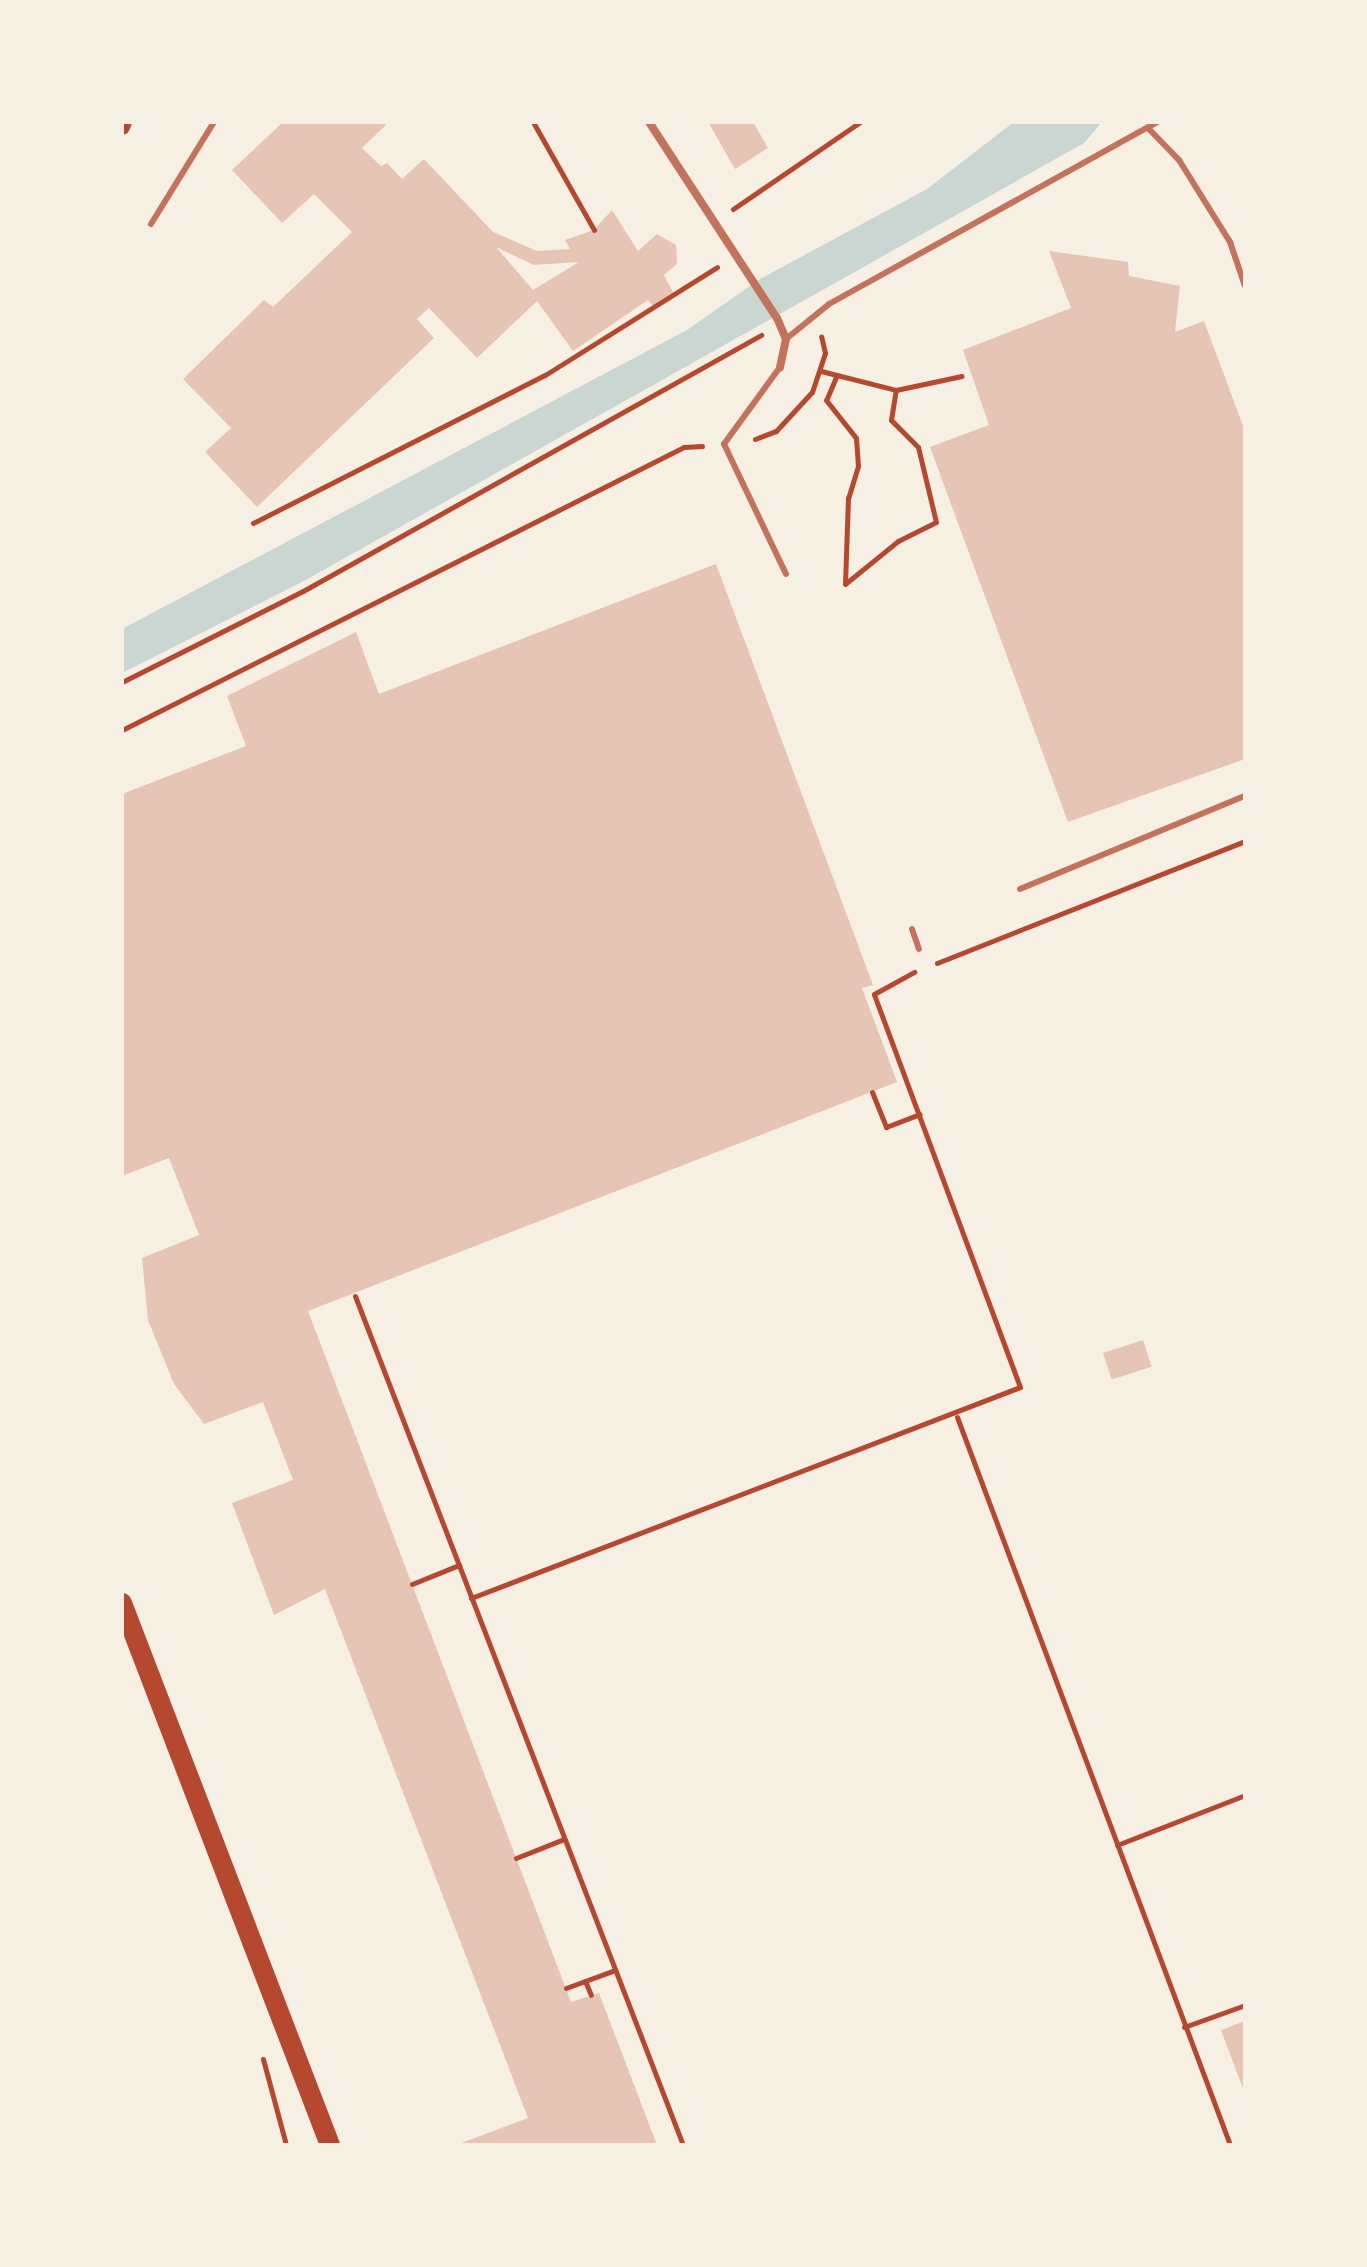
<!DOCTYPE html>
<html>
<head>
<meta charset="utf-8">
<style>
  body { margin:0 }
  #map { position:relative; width:1367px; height:2267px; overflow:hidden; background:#f6efe4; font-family:Rubik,sans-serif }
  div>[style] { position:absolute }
  .water>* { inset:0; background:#c9d6d2 }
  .building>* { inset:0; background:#e6c5b7; transform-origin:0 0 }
  .path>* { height:5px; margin:-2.5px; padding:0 2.5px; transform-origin:2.5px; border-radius:2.5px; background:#b5482f }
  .service>* { height:6px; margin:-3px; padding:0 3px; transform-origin:3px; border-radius:3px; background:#c5725c }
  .minor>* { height:8px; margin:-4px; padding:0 4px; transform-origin:4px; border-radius:4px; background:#c5725c }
  .secondary>* { height:16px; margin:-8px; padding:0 8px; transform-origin:8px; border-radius:8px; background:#b5482f }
  .primary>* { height:20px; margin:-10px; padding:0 10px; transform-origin:10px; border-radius:10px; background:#b5482f }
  span { translate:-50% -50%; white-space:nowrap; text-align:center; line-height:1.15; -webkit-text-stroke:6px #f6efe4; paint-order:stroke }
  .frame { position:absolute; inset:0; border:124px solid #f6efe4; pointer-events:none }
</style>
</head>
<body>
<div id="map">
  <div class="water">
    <i style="clip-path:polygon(1014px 122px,1102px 122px,1084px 143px,860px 269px,302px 582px,122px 673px,122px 629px,687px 330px,760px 279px,927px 189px)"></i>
  </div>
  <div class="building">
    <i style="clip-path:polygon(evenodd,283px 122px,389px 122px,362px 148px,381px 166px,387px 163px,402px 179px,424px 159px,493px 232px,537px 251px,570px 249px,565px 240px,594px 230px,612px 210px,638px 251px,657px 234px,676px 245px,677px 264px,664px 275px,673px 292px,653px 306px,648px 300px,573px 351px,537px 301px,477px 358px,429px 308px,417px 319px,434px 338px,257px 507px,205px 452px,231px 428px,183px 379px,264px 300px,273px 307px,352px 232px,314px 194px,282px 223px,232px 170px,283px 122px,496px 247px,534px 265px,579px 262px,533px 290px,496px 247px)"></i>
    <i style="clip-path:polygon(708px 122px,753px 122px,768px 148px,735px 169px)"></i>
    <i style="clip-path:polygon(1049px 251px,1128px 262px,1129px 276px,1180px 286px,1175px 332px,1204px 321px,1245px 431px,1245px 759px,1068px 822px,930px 447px,989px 425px,963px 350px,1071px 308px)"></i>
    <i style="clip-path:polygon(716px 564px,873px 985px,862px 988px,897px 1082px,308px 1311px,571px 2002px,599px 1993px,657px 2145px,456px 2145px,528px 2118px,325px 1589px,274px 1615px,232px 1503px,293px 1480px,263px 1402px,204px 1424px,174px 1384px,148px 1320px,142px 1258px,199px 1235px,169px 1158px,122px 1176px,122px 794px,246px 746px,227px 696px,356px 632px,379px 694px)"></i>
    <i style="left:1143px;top:1340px;width:28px;height:42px;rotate:72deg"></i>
    <i style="clip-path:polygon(1245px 2021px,1245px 2094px,1221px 2030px)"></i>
  </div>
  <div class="path">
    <i style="left:533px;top:122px;width:124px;rotate:60.5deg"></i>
    <i style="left:733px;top:209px;width:154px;rotate:-34.4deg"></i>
    <i style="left:821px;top:371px;width:77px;rotate:14.2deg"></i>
    <i style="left:896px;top:390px;width:67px;rotate:-12deg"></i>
    <i style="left:836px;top:377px;width:25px;rotate:113deg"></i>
    <i style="left:826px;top:400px;width:48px;rotate:51.7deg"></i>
    <i style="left:856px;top:438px;width:28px;rotate:86deg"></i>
    <i style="left:858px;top:466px;width:34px;rotate:107deg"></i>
    <i style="left:848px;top:498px;width:85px;rotate:92deg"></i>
    <i style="left:755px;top:439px;width:22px;rotate:-21deg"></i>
    <i style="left:776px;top:431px;width:53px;rotate:-47.3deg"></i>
    <i style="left:812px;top:392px;width:41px;rotate:-71.6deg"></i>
    <i style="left:825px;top:353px;width:17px;rotate:-103deg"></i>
    <i style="left:253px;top:523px;width:327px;rotate:-26.9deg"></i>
    <i style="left:545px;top:375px;width:203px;rotate:-32.1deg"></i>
    <i style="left:845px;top:584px;width:68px;rotate:-39.1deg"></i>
    <i style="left:898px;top:541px;width:42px;rotate:-26.6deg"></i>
    <i style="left:936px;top:522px;width:77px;rotate:-103.5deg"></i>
    <i style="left:918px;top:447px;width:38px;rotate:-135deg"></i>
    <i style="left:891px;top:420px;width:30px;rotate:-81deg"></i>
    <i style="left:122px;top:682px;width:203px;rotate:-26.7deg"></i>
    <i style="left:303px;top:591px;width:525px;rotate:-29.2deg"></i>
    <i style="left:122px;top:730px;width:629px;rotate:-26.73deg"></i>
    <i style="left:684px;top:447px;width:18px;rotate:-3deg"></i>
    <i style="left:937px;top:963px;width:331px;rotate:-21.6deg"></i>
    <i style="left:872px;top:1092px;width:38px;rotate:68deg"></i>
    <i style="left:886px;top:1127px;width:36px;rotate:-21deg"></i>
    <i style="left:355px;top:1296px;width:910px;rotate:68.88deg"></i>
    <i style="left:957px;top:1417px;width:778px;rotate:69.44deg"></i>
    <i style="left:412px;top:1584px;width:51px;rotate:-22deg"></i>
    <i style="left:471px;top:1598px;width:588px;rotate:-21.02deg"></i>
    <i style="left:1020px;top:1387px;width:419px;rotate:-110.4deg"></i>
    <i style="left:874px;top:994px;width:46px;rotate:-28.8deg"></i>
    <i style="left:1117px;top:1845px;width:137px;rotate:-21.3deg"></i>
    <i style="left:516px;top:1858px;width:52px;rotate:-21.6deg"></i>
    <i style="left:585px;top:1981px;width:15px;rotate:67deg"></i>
    <i style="left:566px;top:1988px;width:52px;rotate:-20.2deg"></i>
    <i style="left:1184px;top:2027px;width:65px;rotate:-19.8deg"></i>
    <i style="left:263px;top:2059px;width:89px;rotate:75deg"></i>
  </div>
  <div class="service">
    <i style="left:1148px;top:128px;width:45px;rotate:45.9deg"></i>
    <i style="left:1179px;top:160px;width:97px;rotate:58.1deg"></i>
    <i style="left:1230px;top:242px;width:46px;rotate:71.2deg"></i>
    <i style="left:151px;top:224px;width:120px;rotate:-58.3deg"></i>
    <i style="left:786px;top:339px;width:55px;rotate:-39.1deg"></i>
    <i style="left:829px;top:304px;width:376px;rotate:-29deg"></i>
    <i style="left:780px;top:367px;width:95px;rotate:126deg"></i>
    <i style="left:724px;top:444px;width:144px;rotate:64.5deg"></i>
    <i style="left:1020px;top:889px;width:243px;rotate:-22.5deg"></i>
    <i style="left:912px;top:929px;width:21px;rotate:71deg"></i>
  </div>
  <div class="minor">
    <i style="left:649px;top:122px;width:234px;rotate:56.9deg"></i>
    <i style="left:777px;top:318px;width:23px;rotate:67deg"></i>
    <i style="left:786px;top:339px;width:29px;rotate:102deg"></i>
  </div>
  <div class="secondary">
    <i style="left:122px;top:127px;width:5px;rotate:-68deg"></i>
  </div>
  <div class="primary">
    <i style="left:122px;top:1603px;width:581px;rotate:69.01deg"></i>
  </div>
  <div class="frame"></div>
</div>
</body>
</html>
